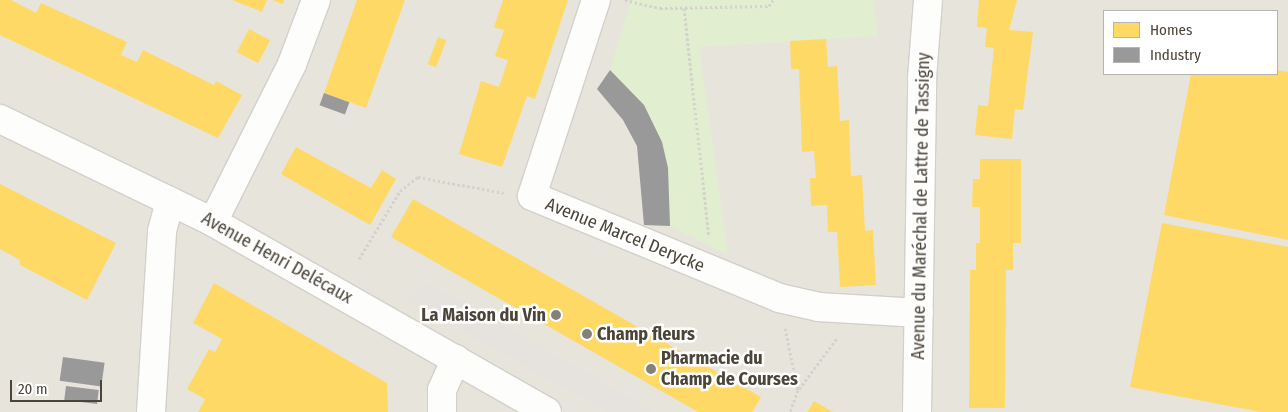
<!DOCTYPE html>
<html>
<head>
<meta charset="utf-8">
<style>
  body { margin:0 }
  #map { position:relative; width:1288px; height:412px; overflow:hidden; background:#f4f2ee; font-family:"Fira Sans Condensed",sans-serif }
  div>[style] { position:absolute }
  .residential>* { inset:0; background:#e7e4dc }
  .green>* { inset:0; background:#e1eecf }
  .parking>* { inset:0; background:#e6e3df }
  .homes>* { inset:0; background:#ffd966; transform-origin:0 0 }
  .industry>* { inset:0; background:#999; transform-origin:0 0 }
  .path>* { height:3px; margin-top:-1.5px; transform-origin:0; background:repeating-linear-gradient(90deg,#d3d2cc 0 2.5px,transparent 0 5px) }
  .roads { filter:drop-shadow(1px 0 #d2d0cb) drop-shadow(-1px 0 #d2d0cb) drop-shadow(0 1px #d2d0cb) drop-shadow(0 -1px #d2d0cb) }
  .minor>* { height:28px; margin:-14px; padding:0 14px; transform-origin:14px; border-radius:14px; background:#fdfdfc }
  .dots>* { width:14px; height:14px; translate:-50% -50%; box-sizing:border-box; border:2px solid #fff; border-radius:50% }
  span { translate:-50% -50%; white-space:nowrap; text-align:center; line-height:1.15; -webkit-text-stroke:5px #fff; paint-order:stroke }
  .street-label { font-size:18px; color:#4b4439 }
  .poi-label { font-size:18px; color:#4b4439; font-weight:700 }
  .right { translate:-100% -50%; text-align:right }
  .left { translate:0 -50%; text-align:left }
  .legend { position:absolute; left:1103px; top:10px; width:175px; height:65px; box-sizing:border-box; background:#fff; border:1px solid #b7b4b0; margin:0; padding:6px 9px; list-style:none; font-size:15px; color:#4b4439 }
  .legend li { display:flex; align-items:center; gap:10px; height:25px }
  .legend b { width:25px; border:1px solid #b7b4b0 }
  .scale { position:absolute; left:10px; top:380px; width:92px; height:22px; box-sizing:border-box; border:2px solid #4b4439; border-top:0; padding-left:6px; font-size:15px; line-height:18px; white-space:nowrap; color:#4b4439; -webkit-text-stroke:4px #fff; paint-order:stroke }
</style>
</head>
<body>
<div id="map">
  <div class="residential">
    <i style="clip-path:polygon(evenodd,0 0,1288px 0,1288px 412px,0 412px,0 0,1104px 11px,1277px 11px,1277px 74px,1104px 74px,1104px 11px)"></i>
  </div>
  <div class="green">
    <i style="clip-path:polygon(631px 0,873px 0,878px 36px,699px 47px,728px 255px,670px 226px,668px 168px,662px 142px,644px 105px,610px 70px)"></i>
  </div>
  <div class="parking">
    <i style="clip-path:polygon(428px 282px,598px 379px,654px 412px,605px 412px,407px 299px)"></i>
  </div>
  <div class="homes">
    <i style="clip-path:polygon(0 0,11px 0,36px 13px,41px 3px,127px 42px,121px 55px,137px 62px,143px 50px,214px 85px,216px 81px,242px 95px,218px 138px,0 35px)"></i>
    <i style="clip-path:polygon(232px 0,267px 0,262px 12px)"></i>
    <i style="clip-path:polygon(272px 0,284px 0,283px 4px)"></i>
    <i style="clip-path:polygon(357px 0,405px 0,366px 108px,324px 93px)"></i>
    <i style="clip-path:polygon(503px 0,568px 0,535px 99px,527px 96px,502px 167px,459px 154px,481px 81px,499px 87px,508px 60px,495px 56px,504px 30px,494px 27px)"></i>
    <i style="clip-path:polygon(979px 0,1017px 0,1009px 30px,1033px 32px,1023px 110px,1015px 109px,1012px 139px,975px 135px,978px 105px,988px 106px,994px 48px,985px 47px,987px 28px,977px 27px)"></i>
    <i style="left:249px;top:29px;width:24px;height:26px;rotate:28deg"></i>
    <i style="left:438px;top:37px;width:9px;height:29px;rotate:21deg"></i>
    <i style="clip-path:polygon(826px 39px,828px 67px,837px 66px,840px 121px,849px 120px,851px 176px,862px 175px,865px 231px,873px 230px,876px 285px,840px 287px,837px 232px,828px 232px,827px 205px,811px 206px,810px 178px,816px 178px,814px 151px,802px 152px,799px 69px,791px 69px,790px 41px)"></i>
    <i style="clip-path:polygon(1277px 70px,1288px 72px,1288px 240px,1164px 215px,1191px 74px,1277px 74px)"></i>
    <i style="clip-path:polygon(296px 147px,371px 188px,382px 170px,396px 179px,370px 225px,281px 174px)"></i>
    <i style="clip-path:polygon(980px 159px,1021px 159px,1021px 243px,1013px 243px,1013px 270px,1006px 270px,1005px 408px,969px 408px,970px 270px,976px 270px,976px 243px,980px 243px,980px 207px,972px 207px,973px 179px,980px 179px)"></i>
    <i style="clip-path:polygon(0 184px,116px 243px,87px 300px,20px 265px,20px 260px,0 249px)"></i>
    <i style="clip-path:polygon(413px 199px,761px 397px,752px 412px,698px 412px,672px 397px,391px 237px)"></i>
    <i style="clip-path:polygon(1162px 223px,1288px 247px,1288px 412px,1260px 412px,1130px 387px)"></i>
    <i style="clip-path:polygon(214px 283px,387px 383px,388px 412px,198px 412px,205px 399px,187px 389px,209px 349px,215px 352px,222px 339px,193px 323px)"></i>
    <i style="clip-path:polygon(814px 401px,833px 412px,807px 412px)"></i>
  </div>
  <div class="industry">
    <i style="clip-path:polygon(610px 70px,644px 105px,662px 142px,668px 168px,670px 226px,644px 225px,637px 146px,623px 120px,597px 89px)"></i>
    <i style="left:324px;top:93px;width:27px;height:13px;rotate:20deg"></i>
    <i style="left:63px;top:357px;width:42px;height:24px;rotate:8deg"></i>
    <i style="left:66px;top:386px;width:33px;height:14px;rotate:7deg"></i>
  </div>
  <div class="path">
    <i style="left:625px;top:0;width:36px;rotate:13deg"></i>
    <i style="left:660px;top:8px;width:109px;rotate:-1.1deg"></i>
    <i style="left:769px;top:6px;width:7px;rotate:-56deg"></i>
    <i style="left:684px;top:8px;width:230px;rotate:83.8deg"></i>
    <i style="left:359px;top:259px;width:79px;rotate:-58.9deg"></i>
    <i style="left:400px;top:191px;width:23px;rotate:-38deg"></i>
    <i style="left:418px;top:177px;width:87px;rotate:10.5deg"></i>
    <i style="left:785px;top:328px;width:63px;rotate:78.2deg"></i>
    <i style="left:798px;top:390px;width:23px;rotate:110deg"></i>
    <i style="left:799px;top:389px;width:64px;rotate:-53.3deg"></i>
  </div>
  <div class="roads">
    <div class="minor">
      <i style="left:596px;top:0;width:206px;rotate:108.1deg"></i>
      <i style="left:532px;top:196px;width:267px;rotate:22.4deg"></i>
      <i style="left:779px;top:298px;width:41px;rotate:12.7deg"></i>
      <i style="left:819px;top:307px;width:100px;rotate:3.4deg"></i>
      <i style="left:0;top:119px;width:237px;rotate:25.8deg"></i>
      <i style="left:213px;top:222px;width:384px;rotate:29.6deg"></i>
      <i style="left:213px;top:222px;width:177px;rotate:-63.4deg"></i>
      <i style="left:292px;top:64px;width:68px;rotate:-69.4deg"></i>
      <i style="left:151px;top:412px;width:181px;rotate:-86.5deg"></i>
      <i style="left:162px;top:231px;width:31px;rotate:-75deg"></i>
      <i style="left:442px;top:412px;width:22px;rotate:-90deg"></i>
      <i style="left:442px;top:390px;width:34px;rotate:-66deg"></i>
      <i style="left:917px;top:412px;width:334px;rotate:-89.1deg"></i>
      <i style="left:922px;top:78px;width:78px;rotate:-85.6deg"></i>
    </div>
  </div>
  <div class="dots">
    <i style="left:556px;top:315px;background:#868178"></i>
    <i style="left:587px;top:334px;background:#868178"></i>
    <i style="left:651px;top:369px;background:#868178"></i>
  </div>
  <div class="street-label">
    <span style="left:921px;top:206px;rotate:-89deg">Avenue du Maréchal de Lattre de Tassigny</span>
    <span style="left:625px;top:235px;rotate:22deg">Avenue Marcel Derycke</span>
    <span style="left:277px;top:258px;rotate:29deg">Avenue Henri Delécaux</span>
  </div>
  <div class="poi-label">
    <span class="right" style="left:546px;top:315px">La Maison du Vin</span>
    <span class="left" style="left:597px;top:334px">Champ fleurs</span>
    <span class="left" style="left:661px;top:369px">Pharmacie du<br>Champ de Courses</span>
  </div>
  <ul class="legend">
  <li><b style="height:14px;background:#ffd966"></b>Homes</li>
  <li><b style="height:14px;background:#999"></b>Industry</li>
  </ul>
  <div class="scale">20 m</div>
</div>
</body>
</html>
